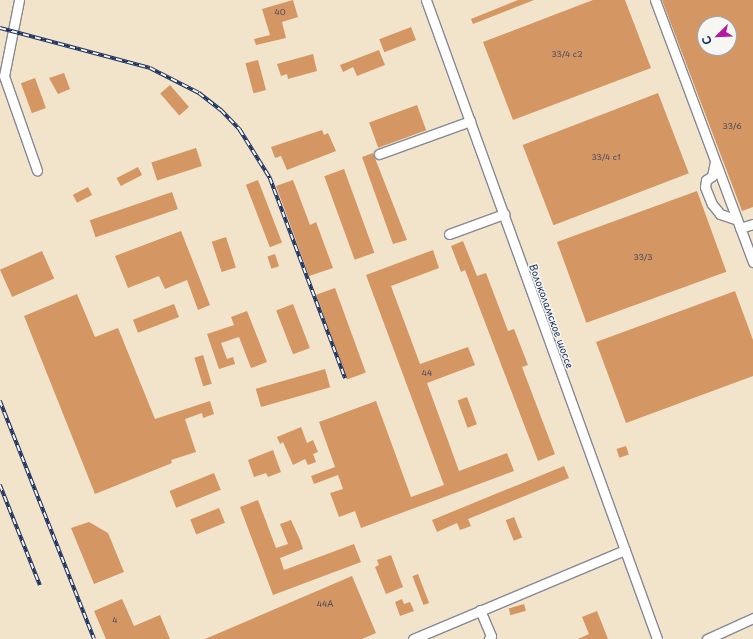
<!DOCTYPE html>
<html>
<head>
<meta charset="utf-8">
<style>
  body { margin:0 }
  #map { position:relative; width:753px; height:639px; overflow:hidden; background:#f2e3cb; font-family:"Playpen Sans",sans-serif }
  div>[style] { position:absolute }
  .building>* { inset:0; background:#d49663; transform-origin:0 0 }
  .roads { filter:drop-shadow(1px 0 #868994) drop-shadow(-1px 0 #868994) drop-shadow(0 1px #868994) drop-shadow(0 -1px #868994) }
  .minor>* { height:9px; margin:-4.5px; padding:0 4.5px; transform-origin:4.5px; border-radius:4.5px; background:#fff }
  .rail>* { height:3.5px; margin-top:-1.75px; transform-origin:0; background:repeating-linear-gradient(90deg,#f6f6f2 0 6px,#1b2f5e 0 12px); box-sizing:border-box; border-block:1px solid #1b2f5e }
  span { translate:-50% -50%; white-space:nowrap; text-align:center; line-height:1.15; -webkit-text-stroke:3px #f6f6f2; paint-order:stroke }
  .number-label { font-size:8px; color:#49495f }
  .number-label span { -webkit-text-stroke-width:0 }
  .street-label { font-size:10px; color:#1b2f5e }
  .north { position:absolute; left:697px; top:16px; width:40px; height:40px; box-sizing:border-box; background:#f6f6f2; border:1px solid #9ea6b7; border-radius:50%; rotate:247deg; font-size:11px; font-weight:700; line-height:16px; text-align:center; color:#1b2f5e }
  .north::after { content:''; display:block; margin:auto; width:14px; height:18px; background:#b5179e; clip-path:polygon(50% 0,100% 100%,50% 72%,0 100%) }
</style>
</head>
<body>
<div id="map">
  <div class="building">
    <i style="clip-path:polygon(293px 0,298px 17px,282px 22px,286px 38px,256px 45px,254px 39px,270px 35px,262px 9px)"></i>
    <i style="clip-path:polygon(518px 0,534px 0,473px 24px,471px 19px)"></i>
    <i style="clip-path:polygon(593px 0,625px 0,651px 68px,513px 120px,483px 42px)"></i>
    <i style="clip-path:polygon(evenodd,662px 0,753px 0,753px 207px,742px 211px,662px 0,705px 24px,729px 24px,729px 48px,705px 48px,705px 24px)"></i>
    <i style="left:411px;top:27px;width:14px;height:34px;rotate:69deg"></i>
    <i style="clip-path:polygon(379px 50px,385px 65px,357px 76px,353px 67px,343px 72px,340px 65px)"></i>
    <i style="clip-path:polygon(313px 54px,317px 71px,288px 79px,287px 74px,281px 76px,277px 64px)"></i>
    <i style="left:258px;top:60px;width:31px;height:13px;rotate:75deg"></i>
    <i style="clip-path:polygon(64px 73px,70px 89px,58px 94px,49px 78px)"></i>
    <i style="left:35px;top:78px;width:32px;height:15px;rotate:70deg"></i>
    <i style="left:170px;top:85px;width:29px;height:13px;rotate:49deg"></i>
    <i style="left:658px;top:93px;width:86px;height:145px;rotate:69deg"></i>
    <i style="left:417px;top:105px;width:27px;height:51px;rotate:70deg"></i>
    <i style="clip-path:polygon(322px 130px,324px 135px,328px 133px,336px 151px,287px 170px,281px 156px,275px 158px,271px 147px)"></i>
    <i style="left:196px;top:148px;width:19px;height:47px;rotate:72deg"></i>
    <i style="clip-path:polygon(373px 153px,407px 240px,393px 244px,362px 157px)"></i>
    <i style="left:138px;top:167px;width:9px;height:24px;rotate:63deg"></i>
    <i style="left:344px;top:169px;width:89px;height:21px;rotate:70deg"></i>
    <i style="left:258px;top:180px;width:67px;height:13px;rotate:69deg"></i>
    <i style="clip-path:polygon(293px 180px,310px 225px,316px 222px,333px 268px,309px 276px,276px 186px)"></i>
    <i style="left:88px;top:187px;width:9px;height:17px;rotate:63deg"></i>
    <i style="left:697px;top:191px;width:86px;height:149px;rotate:70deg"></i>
    <i style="left:172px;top:192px;width:18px;height:87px;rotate:71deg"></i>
    <i style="clip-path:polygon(181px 231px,210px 305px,198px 310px,187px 280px,165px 289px,159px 276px,128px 288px,115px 256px)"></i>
    <i style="left:226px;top:237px;width:32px;height:15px;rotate:72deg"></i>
    <i style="clip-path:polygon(463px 241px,477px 276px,486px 273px,508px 331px,514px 329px,528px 365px,522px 367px,555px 454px,538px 461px,465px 270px,461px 272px,451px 246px)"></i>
    <i style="clip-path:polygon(433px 250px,439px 268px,391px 286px,420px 364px,468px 347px,475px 365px,427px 383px,459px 471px,507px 453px,514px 471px,361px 528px,355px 511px,339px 517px,330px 493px,343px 489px,338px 475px,314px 484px,311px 476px,335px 467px,319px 422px,376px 401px,411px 497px,444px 485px,366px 275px)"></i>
    <i style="left:42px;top:251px;width:30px;height:46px;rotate:66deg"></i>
    <i style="left:275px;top:254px;width:13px;height:8px;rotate:72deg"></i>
    <i style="left:335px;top:288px;width:90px;height:20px;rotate:70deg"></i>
    <i style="clip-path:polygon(735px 291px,753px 340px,753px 376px,626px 423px,596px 342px)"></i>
    <i style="clip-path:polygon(77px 294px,95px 337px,118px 328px,155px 419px,210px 401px,214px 414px,203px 418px,202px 413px,185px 419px,196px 452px,171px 460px,172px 463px,95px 494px,24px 316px)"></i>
    <i style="left:174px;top:304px;width:14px;height:44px;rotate:69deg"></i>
    <i style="left:293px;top:304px;width:47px;height:18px;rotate:69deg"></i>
    <i style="clip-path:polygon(247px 311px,267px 362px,251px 368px,239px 337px,221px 343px,227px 359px,233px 357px,235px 364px,219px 369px,207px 334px,234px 325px,231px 317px)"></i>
    <i style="left:203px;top:355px;width:30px;height:9px;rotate:73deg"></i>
    <i style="left:325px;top:369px;width:19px;height:72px;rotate:74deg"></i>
    <i style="left:467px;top:397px;width:29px;height:10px;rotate:70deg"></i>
    <i style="clip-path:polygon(301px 427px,307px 443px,313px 440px,318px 452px,313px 454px,316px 462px,308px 465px,305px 459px,293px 465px,283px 442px,280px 444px,277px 437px)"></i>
    <i style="left:626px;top:446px;width:9px;height:10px;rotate:72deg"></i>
    <i style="clip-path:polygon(273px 450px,281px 472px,268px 477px,266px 473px,254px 477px,248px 460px)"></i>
    <i style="clip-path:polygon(564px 466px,569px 478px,468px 519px,471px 526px,460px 530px,457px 523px,437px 532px,432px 520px)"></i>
    <i style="left:214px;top:473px;width:18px;height:48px;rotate:68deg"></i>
    <i style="clip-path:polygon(258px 500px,276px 548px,288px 544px,280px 524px,291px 520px,300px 540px,303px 549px,280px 558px,284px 570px,354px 544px,361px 562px,273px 595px,240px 507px)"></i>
    <i style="left:219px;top:508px;width:16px;height:31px;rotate:68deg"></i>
    <i style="left:514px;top:517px;width:22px;height:9px;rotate:68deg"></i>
    <i style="clip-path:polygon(89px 522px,108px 533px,124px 572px,94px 584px,71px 528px)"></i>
    <i style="clip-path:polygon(391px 555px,403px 587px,386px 594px,375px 567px,379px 565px,377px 560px)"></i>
    <i style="left:418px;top:574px;width:31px;height:6px;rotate:69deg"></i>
    <i style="clip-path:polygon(352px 576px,376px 633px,362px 639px,205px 639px)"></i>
    <i style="clip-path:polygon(122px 599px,134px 626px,160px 615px,170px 639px,106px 639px,94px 611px)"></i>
    <i style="clip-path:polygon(402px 599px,404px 604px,410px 602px,414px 611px,400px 616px,395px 602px)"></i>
    <i style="left:524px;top:604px;width:7px;height:16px;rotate:74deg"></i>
    <i style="clip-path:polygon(597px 611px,608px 639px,578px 639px,589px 634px,582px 617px)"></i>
  </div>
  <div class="roads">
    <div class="minor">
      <i style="left:19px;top:0;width:77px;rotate:101.2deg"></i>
      <i style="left:4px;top:76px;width:100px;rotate:70.7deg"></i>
      <i style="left:426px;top:0;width:679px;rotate:70.12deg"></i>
      <i style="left:655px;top:0;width:280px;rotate:69.5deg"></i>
      <i style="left:379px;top:154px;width:97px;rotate:-19.9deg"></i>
      <i style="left:715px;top:162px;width:14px;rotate:102deg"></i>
      <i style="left:712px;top:176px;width:7px;rotate:146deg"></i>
      <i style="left:706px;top:180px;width:7px;rotate:98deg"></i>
      <i style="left:705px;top:187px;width:18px;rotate:68deg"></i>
      <i style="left:712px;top:204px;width:13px;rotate:51deg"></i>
      <i style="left:720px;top:214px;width:18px;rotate:19deg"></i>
      <i style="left:740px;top:228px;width:14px;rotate:-17deg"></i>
      <i style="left:449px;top:234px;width:59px;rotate:-20deg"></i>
      <i style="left:480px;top:610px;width:28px;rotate:67deg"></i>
      <i style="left:491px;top:636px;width:4px;rotate:124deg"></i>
      <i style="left:413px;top:639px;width:230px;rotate:-22.8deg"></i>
      <i style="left:707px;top:639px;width:51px;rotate:-24.5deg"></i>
    </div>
  </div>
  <div class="rail">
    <i style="left:0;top:28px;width:155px;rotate:14.9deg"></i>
    <i style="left:150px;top:68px;width:55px;rotate:27deg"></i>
    <i style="left:199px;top:93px;width:28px;rotate:38deg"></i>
    <i style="left:221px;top:110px;width:28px;rotate:46deg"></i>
    <i style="left:240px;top:130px;width:57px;rotate:58deg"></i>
    <i style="left:270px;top:178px;width:214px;rotate:69.4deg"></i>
    <i style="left:0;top:401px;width:256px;rotate:68.4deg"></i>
    <i style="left:0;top:485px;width:108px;rotate:68.2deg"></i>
  </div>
  <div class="number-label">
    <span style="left:280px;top:13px">40</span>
    <span style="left:567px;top:55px">33/4 с2</span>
    <span style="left:732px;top:127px">33/6</span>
    <span style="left:606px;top:158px">33/4 с1</span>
    <span style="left:643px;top:258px">33/3</span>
    <span style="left:427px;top:374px">44</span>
    <span style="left:325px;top:605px">44А</span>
    <span style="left:115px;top:621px">4</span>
  </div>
  <div class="street-label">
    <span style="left:552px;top:316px;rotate:70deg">Волоколамское шоссе</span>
  </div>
  <div class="north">С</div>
</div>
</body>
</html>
